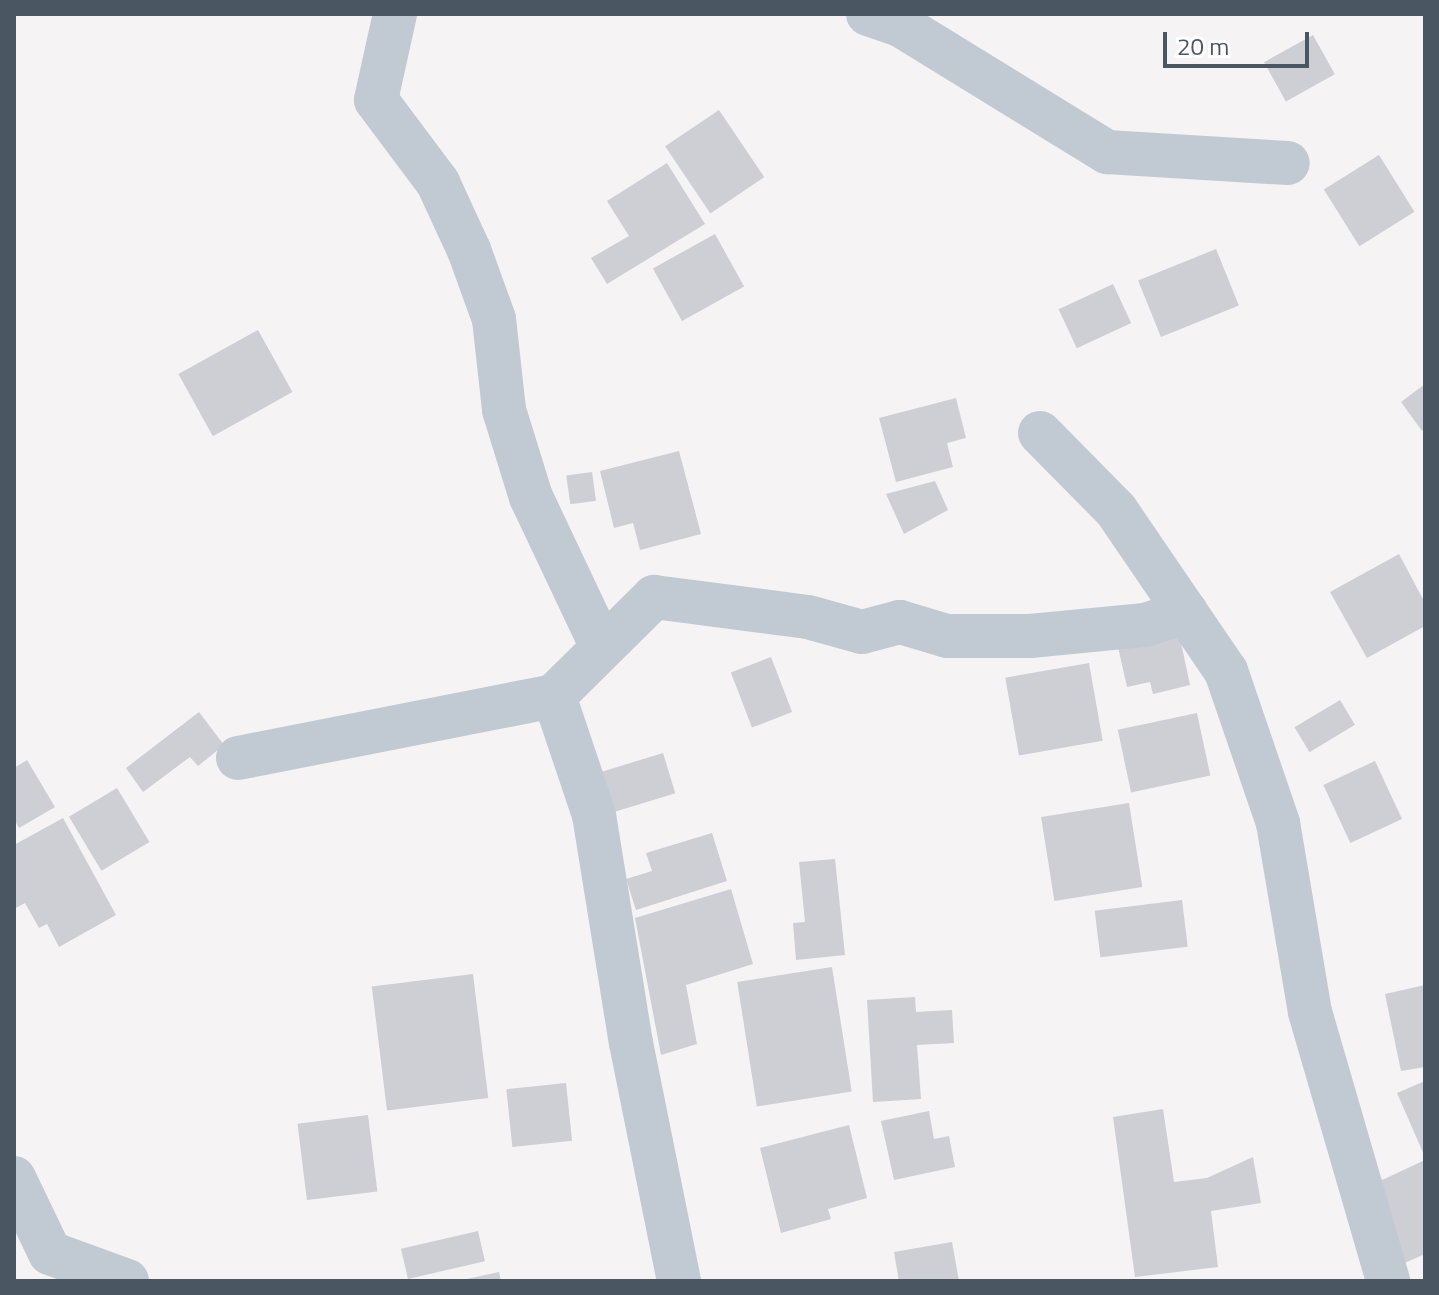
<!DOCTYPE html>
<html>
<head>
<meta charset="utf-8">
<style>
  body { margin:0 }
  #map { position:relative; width:1439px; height:1295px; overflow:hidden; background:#f5f3f3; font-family:"Titillium Web",sans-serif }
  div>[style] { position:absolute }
  .building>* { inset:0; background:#cdcfd5; transform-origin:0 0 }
  .minor>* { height:44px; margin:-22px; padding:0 22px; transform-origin:22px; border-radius:22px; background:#c1cad2 }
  span { translate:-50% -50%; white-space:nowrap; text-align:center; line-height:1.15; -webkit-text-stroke:8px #fff; paint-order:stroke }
  .frame { position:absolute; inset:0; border:16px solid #4a5661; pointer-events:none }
  .scale { position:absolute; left:1163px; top:32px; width:146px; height:36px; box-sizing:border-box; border:4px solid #4a5661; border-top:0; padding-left:10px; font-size:24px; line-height:28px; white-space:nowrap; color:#4a5661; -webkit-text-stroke:6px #fff; paint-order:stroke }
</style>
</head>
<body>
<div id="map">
  <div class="building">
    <i style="left:1313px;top:35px;width:45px;height:56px;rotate:61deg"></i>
    <i style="left:719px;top:110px;width:81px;height:65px;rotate:56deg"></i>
    <i style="left:1379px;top:155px;width:67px;height:65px;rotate:58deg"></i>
    <i style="clip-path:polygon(667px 163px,705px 224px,607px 284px,591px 258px,629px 236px,607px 201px)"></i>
    <i style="left:715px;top:234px;width:60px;height:71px;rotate:61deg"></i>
    <i style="left:1216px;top:249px;width:61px;height:84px;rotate:68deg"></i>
    <i style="left:1113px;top:284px;width:43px;height:60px;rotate:65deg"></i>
    <i style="left:258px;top:330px;width:71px;height:91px;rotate:61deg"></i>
    <i style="clip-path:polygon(1425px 384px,1425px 428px,1422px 431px,1401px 402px)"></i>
    <i style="clip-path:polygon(956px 398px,966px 438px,947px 443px,953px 467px,896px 482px,879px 418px)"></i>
    <i style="clip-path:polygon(679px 451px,701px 534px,640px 550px,633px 523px,614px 528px,600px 471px)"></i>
    <i style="left:592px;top:472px;width:29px;height:26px;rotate:82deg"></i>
    <i style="clip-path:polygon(935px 481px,948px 510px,904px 534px,886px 494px)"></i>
    <i style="clip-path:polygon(1399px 554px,1425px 603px,1425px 626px,1367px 658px,1330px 592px)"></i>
    <i style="clip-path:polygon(1179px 633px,1190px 685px,1153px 694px,1150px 682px,1127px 687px,1118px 647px)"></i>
    <i style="left:771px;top:657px;width:59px;height:43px;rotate:69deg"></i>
    <i style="left:1089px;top:663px;width:79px;height:85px;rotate:80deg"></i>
    <i style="left:1340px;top:700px;width:29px;height:53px;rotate:59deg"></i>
    <i style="clip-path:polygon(199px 712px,224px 745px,198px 766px,190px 757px,143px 792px,126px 768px)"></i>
    <i style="left:1197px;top:713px;width:64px;height:81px;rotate:78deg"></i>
    <i style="left:663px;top:753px;width:42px;height:64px;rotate:73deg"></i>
    <i style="clip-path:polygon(27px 760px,55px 807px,19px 828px,14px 819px,14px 768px)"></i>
    <i style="left:1375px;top:761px;width:64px;height:57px;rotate:65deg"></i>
    <i style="left:117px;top:788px;width:63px;height:56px;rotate:59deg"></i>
    <i style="left:1129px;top:803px;width:85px;height:89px;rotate:81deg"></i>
    <i style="clip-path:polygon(63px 818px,116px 915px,59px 947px,47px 924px,39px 928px,25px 903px,14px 909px,14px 845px)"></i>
    <i style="clip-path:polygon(712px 833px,727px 881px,636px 910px,626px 879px,652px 871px,646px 853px)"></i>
    <i style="clip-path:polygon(835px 859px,845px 955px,796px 960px,793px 923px,805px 922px,799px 862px)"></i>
    <i style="clip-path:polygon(731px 889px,753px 964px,686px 985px,697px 1044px,661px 1055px,635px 918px)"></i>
    <i style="left:1182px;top:900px;width:47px;height:88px;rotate:83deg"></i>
    <i style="left:832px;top:967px;width:126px;height:96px;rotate:81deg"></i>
    <i style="left:473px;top:974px;width:125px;height:102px;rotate:83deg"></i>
    <i style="clip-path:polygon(1425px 985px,1425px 1067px,1401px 1071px,1385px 994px)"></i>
    <i style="clip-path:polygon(915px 997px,916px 1012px,952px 1010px,954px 1043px,917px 1045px,921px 1099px,873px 1102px,867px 1000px)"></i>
    <i style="clip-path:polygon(1425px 1081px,1425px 1157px,1397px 1093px)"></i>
    <i style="left:566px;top:1083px;width:58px;height:60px;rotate:84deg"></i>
    <i style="clip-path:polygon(1163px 1109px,1174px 1182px,1207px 1178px,1253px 1157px,1261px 1203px,1211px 1211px,1218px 1267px,1135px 1277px,1113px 1117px)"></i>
    <i style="clip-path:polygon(929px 1111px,934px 1139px,949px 1136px,955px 1167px,894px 1180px,881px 1121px)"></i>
    <i style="left:368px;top:1115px;width:77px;height:71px;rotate:83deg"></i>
    <i style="clip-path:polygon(849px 1125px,867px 1198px,828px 1209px,831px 1219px,781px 1233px,760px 1148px)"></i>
    <i style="clip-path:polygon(1425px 1160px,1425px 1254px,1400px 1265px,1365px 1188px)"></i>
    <i style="left:478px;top:1231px;width:31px;height:79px;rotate:77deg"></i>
    <i style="clip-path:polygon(952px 1242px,959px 1281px,899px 1281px,894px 1252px)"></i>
    <i style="clip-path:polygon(499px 1272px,501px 1281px,462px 1281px,462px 1280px)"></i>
  </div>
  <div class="minor">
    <i style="left:395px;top:14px;width:88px;rotate:102.5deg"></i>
    <i style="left:376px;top:100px;width:104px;rotate:53.2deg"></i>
    <i style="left:438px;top:183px;width:74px;rotate:65.2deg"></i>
    <i style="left:469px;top:250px;width:73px;rotate:70.1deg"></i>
    <i style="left:494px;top:319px;width:92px;rotate:83.7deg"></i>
    <i style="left:504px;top:410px;width:91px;rotate:72.8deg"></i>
    <i style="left:531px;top:497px;width:166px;rotate:64.7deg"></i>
    <i style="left:868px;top:14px;width:36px;rotate:19deg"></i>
    <i style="left:902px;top:26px;width:241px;rotate:31.6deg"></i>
    <i style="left:1107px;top:152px;width:181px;rotate:3.5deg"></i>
    <i style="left:1040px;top:433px;width:108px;rotate:45.4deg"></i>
    <i style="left:1116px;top:510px;width:195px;rotate:55.7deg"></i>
    <i style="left:1226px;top:671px;width:161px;rotate:71.1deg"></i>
    <i style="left:1278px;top:823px;width:192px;rotate:80.4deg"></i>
    <i style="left:1310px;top:1012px;width:280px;rotate:73.8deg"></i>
    <i style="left:554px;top:696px;width:141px;rotate:-44.7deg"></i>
    <i style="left:654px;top:597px;width:155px;rotate:7.4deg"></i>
    <i style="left:808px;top:617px;width:56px;rotate:15.5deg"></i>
    <i style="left:862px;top:632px;width:39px;rotate:-15deg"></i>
    <i style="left:900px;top:622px;width:49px;rotate:16.6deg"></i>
    <i style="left:947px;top:636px;width:83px"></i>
    <i style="left:1030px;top:636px;width:116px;rotate:-5.5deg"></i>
    <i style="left:1145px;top:625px;width:43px;rotate:-17.6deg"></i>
    <i style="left:238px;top:758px;width:322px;rotate:-11.1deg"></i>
    <i style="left:554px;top:696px;width:126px;rotate:71.4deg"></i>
    <i style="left:594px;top:815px;width:231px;rotate:80.8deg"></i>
    <i style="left:631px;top:1043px;width:243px;rotate:78.6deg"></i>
    <i style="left:14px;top:1178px;width:83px;rotate:64.4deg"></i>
    <i style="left:50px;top:1253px;width:82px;rotate:20deg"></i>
  </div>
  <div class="frame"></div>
  <div class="scale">20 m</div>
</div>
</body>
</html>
